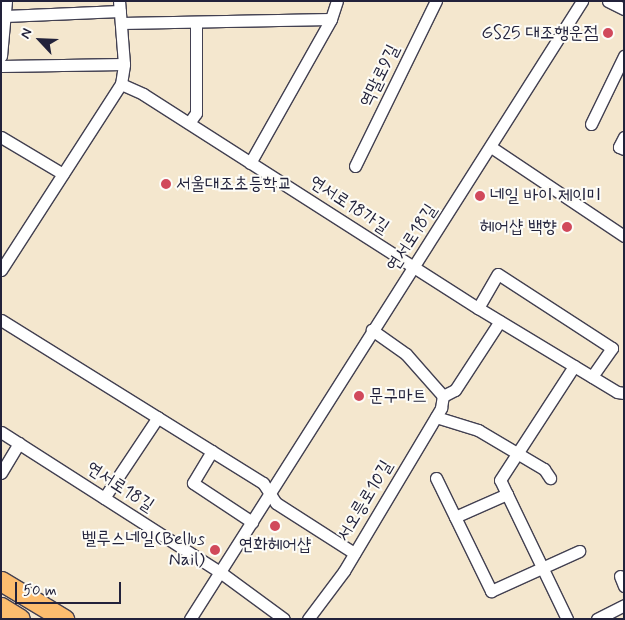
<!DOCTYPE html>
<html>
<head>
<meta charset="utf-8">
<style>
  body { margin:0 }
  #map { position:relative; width:625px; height:620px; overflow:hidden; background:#f4e7ce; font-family:Mynerve,"Poor Story",sans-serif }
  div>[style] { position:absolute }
  .roads { filter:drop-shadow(1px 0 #424051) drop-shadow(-1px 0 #424051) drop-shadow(0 1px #424051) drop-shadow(0 -1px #424051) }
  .minor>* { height:11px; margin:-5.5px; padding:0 5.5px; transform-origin:5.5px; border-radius:5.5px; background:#fff }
  .primary>* { height:19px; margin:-9.5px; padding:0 9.5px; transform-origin:9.5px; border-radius:9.5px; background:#fcbd6f }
  .dots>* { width:14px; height:14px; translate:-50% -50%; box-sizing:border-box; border:2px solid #fdfcf7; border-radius:50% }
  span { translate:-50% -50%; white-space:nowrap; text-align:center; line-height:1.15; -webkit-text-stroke:4px #fdfcf7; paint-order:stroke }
  .poi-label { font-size:18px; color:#22223b }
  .right { translate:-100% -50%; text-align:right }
  .left { translate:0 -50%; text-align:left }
  .street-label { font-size:18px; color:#22223b }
  .frame { position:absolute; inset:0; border:2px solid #22223b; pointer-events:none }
  .north { position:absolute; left:15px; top:15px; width:50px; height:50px; -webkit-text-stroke:4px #fdfcf7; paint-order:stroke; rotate:295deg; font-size:14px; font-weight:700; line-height:20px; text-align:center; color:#22223b }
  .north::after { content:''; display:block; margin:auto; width:18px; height:22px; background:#22223b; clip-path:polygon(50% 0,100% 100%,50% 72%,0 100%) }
  .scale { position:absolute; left:15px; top:582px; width:106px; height:22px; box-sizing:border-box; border:2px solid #22223b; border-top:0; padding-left:6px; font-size:15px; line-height:18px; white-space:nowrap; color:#22223b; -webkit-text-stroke:4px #fdfcf7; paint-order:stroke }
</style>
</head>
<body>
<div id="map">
  <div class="roads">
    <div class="minor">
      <i style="left:608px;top:1px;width:18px;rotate:27deg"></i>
      <i style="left:5px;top:16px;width:115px;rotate:-2.5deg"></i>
      <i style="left:121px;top:23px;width:210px;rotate:-1.1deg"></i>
      <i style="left:1px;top:56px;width:55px;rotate:-84.8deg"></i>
      <i style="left:1px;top:66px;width:123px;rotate:-0.9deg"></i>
      <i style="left:121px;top:84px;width:24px;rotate:24deg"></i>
      <i style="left:143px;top:94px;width:398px;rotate:32.6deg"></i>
      <i style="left:478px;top:308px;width:162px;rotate:31.1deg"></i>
      <i style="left:617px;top:392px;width:7px;rotate:8deg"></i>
      <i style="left:189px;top:123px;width:12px;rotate:-55deg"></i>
      <i style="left:196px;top:113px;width:91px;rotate:-90deg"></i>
      <i style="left:591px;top:124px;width:76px;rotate:-64.1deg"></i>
      <i style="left:1px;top:137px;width:72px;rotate:30.8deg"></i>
      <i style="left:624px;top:137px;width:11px;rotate:117deg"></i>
      <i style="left:619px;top:147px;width:5px;rotate:22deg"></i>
      <i style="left:491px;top:147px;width:160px;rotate:33.8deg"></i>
      <i style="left:250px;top:163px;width:165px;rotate:-60.6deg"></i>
      <i style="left:331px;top:19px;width:19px;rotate:-72deg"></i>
      <i style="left:355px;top:166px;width:184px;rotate:-63.9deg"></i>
      <i style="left:1px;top:270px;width:221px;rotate:-57.2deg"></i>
      <i style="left:121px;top:84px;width:20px;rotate:-81deg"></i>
      <i style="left:124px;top:64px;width:63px;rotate:-94.5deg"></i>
      <i style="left:478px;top:308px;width:39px;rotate:-60deg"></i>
      <i style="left:498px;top:274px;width:136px;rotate:33deg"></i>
      <i style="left:612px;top:348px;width:35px;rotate:125deg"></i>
      <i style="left:1px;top:320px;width:309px;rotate:31.9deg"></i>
      <i style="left:263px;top:483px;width:24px;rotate:57deg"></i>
      <i style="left:276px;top:503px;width:93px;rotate:32.7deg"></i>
      <i style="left:443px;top:396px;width:13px;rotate:-27deg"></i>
      <i style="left:455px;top:390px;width:82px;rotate:-56.9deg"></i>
      <i style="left:436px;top:417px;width:44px;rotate:17.2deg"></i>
      <i style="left:478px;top:430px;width:77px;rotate:30.6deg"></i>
      <i style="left:544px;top:469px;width:11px;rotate:56deg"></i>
      <i style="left:1px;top:432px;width:260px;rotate:32.6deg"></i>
      <i style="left:220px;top:572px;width:79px;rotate:36.3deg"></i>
      <i style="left:212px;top:451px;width:37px;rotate:121deg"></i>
      <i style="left:193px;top:483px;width:71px;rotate:33.5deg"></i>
      <i style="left:1px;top:473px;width:35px;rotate:-59deg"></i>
      <i style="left:436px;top:478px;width:126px;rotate:64deg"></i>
      <i style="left:491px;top:591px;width:97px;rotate:-24.4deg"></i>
      <i style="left:104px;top:498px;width:97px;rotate:-56.3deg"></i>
      <i style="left:455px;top:517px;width:57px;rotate:-23.9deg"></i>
      <i style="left:620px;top:576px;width:11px;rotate:68deg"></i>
      <i style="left:190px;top:619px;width:732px;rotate:-57.61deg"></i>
      <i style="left:308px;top:619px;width:60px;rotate:-53.1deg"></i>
      <i style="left:344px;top:571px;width:190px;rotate:-59.2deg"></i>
      <i style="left:441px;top:408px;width:12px;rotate:-81deg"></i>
      <i style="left:443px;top:396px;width:56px;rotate:-131.4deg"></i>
      <i style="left:406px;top:354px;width:42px;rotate:-144.8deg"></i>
      <i style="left:567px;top:619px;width:154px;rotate:-115.7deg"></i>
      <i style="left:500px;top:480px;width:136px;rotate:-57deg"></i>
      <i style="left:597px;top:619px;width:30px;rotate:-27deg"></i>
    </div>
    <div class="primary">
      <i style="left:1px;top:581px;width:74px;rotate:31.1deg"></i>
      <i style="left:1px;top:607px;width:22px;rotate:32deg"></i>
    </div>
  </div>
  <div class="dots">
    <i style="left:608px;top:33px;background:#d1495b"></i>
    <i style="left:166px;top:184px;background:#d1495b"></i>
    <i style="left:480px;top:196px;background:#d1495b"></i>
    <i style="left:567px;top:227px;background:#d1495b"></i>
    <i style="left:359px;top:396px;background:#d1495b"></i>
    <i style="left:275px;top:526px;background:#d1495b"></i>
    <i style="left:215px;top:550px;background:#d1495b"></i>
  </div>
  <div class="poi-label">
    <span class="right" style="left:598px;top:33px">GS25 대조행운점</span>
    <span class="left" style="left:176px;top:184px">서울대조초등학교</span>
    <span class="left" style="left:490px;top:196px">네일 바이 제이미</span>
    <span class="right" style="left:557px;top:227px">헤어샵 백향</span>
    <span class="left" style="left:369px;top:396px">문구마트</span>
    <span class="right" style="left:205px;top:550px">벨루스네일(Bellus<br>Nail)</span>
    <span style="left:275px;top:545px">연화헤어샵</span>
  </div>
  <div class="street-label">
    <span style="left:380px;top:76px;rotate:-64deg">역말로9길</span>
    <span style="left:349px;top:205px;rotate:33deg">연서로18가길</span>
    <span style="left:412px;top:238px;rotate:-57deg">연서로18길</span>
    <span style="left:120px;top:487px;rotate:33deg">연서로18길</span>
    <span style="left:365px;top:501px;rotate:-59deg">서오릉로10길</span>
  </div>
  <div class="frame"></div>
  <div class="north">N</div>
  <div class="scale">50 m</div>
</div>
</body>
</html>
